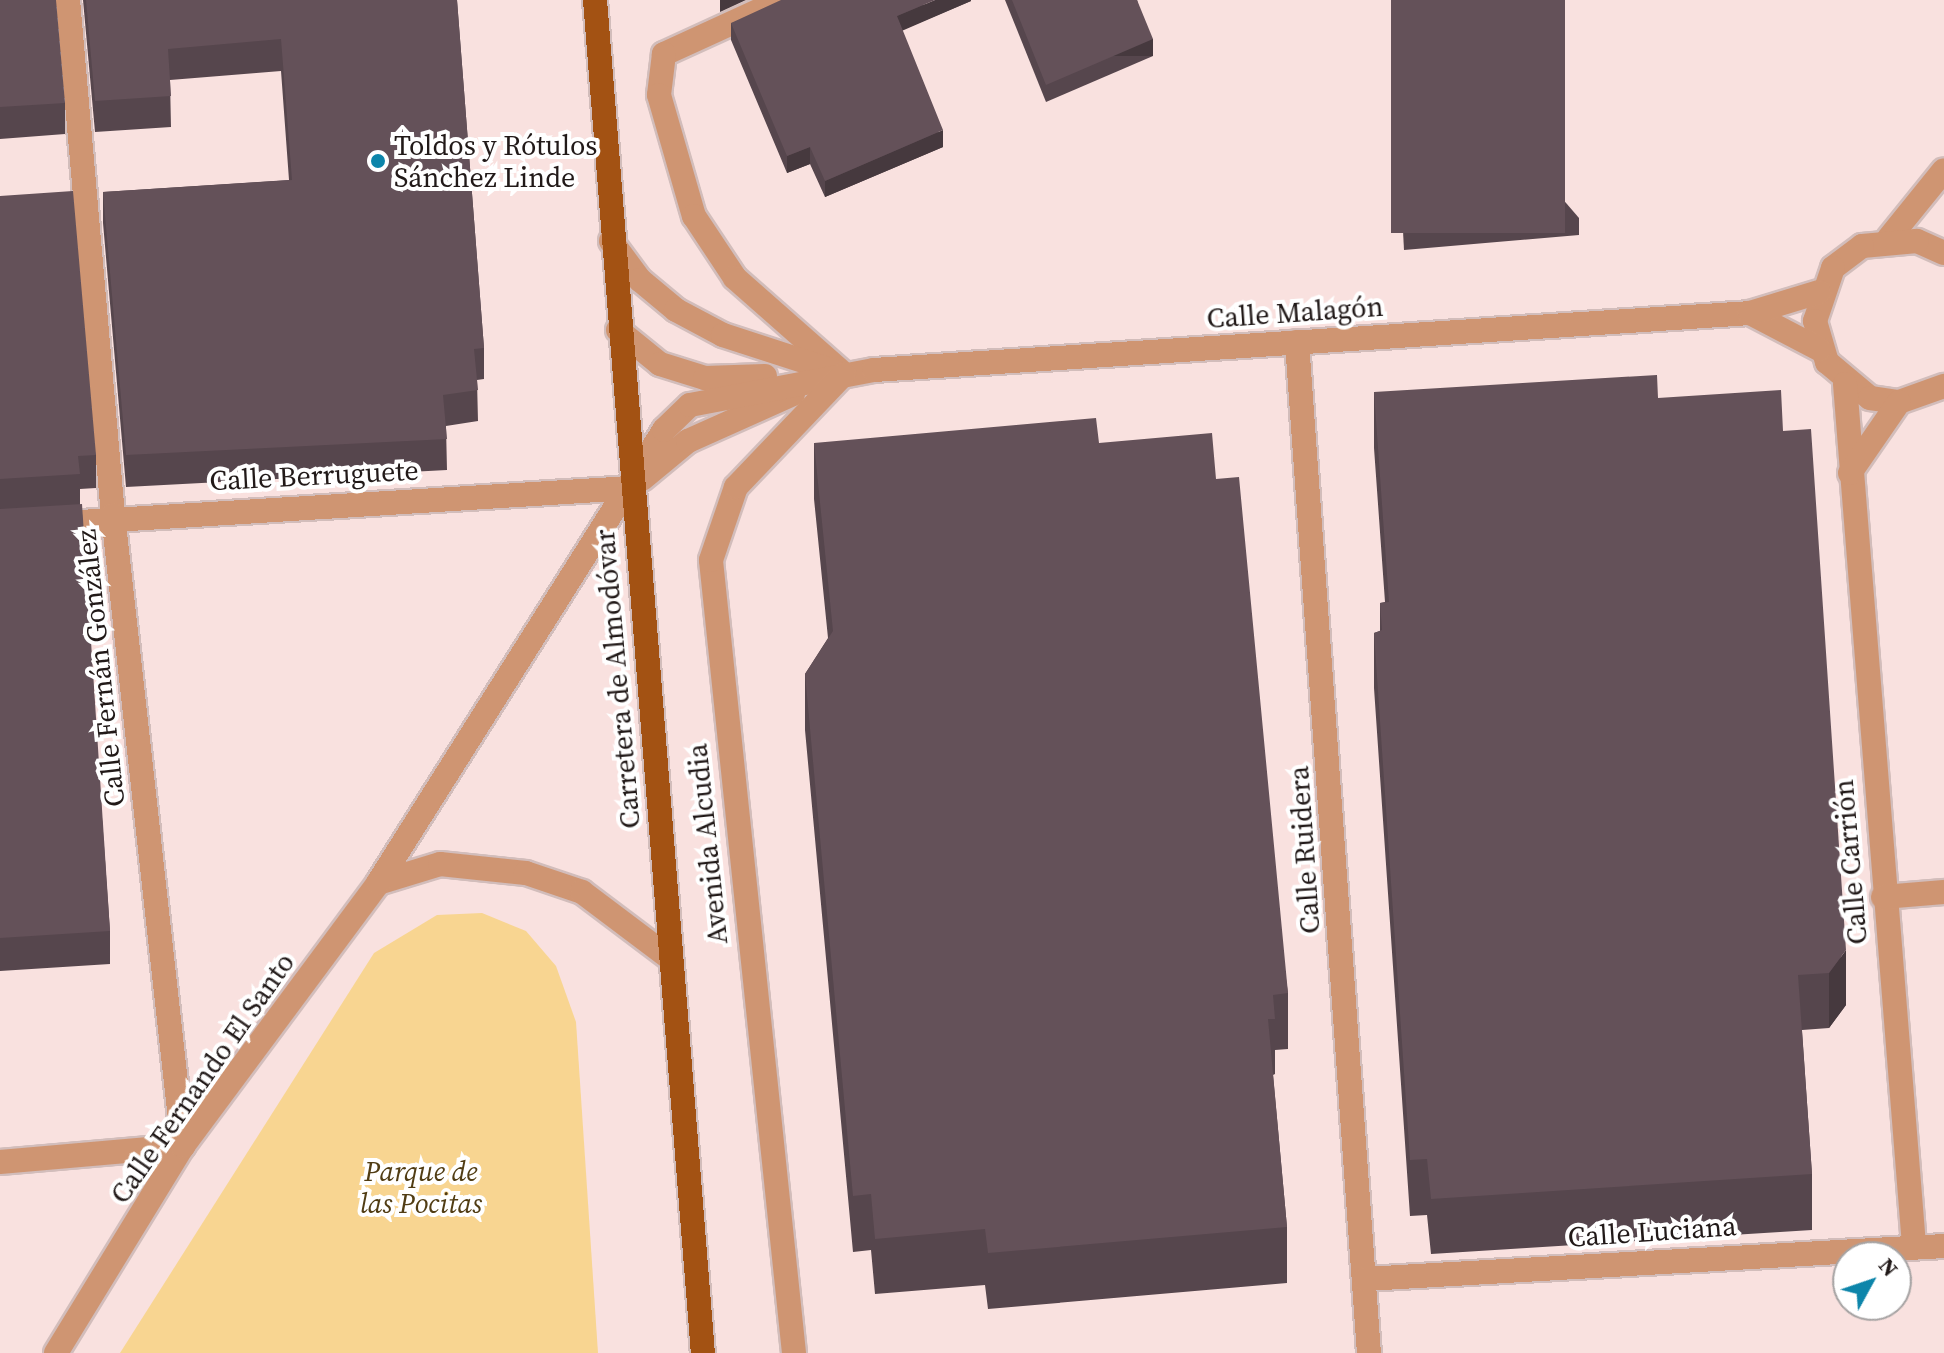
<!DOCTYPE html>
<html>
<head>
<meta charset="utf-8">
<style>
  body { margin:0 }
  #map { position:relative; width:1944px; height:1353px; overflow:hidden; background:#f9e1df; font-family:"Source Serif 4",serif }
  div>[style] { position:absolute }
  .green>* { inset:0; background:#f8d591 }
  .roads { filter:drop-shadow(2px 0 #d2bdbb) drop-shadow(-2px 0 #d2bdbb) drop-shadow(0 2px #d2bdbb) drop-shadow(0 -2px #d2bdbb) }
  .minor>* { height:24px; margin:-12px; padding:0 12px; transform-origin:12px; border-radius:12px; background:#cf9572 }
  .major>* { height:24px; margin:-12px; padding:0 12px; transform-origin:12px; border-radius:12px; background:#a35213 }
  .wall>* { inset:0; background:#56464d }
  .shaded-wall>* { inset:0; background:#46393e; transform-origin:0 0 }
  .building>* { inset:0; background:#645159; transform-origin:0 0 }
  .dots>* { width:22px; height:22px; translate:-50% -50%; box-sizing:border-box; border:4px solid #fff; border-radius:50% }
  span { translate:-50% -50%; white-space:nowrap; text-align:center; line-height:1.15; -webkit-text-stroke:8px #fff; paint-order:stroke }
  .poi-label { font-size:28px; color:#211918 }
  .left { translate:0 -50%; text-align:left }
  .street-label { font-size:28px; color:#211918 }
  .park-label { font-size:28px; color:#513d14; font-style:italic }
  .north { position:absolute; left:1832px; top:1241px; width:80px; height:80px; box-sizing:border-box; background:#fff; border:2px solid #a6a3a3; border-radius:50%; rotate:50deg; font-size:22px; font-weight:700; line-height:32px; text-align:center; color:#211918 }
  .north::after { content:''; display:block; margin:auto; width:28px; height:36px; background:#0d85aa; clip-path:polygon(50% 0,100% 100%,50% 72%,0 100%) }
</style>
</head>
<body>
<div id="map">
  <div class="green">
    <i style="clip-path:polygon(482px 913px,526px 931px,556px 966px,576px 1022px,598px 1353px,120px 1353px,374px 953px,437px 915px)"></i>
  </div>
  <div class="roads">
    <div class="minor">
      <i style="left:68px;top:0;width:517px;rotate:85.01deg"></i>
      <i style="left:113px;top:515px;width:635px;rotate:83.67deg"></i>
      <i style="left:782px;top:0;width:130px;rotate:155.4deg"></i>
      <i style="left:664px;top:54px;width:41px;rotate:97deg"></i>
      <i style="left:659px;top:95px;width:126px;rotate:73.9deg"></i>
      <i style="left:694px;top:216px;width:74px;rotate:56.5deg"></i>
      <i style="left:735px;top:278px;width:145px;rotate:41.4deg"></i>
      <i style="left:1889px;top:238px;width:87px;rotate:-51deg"></i>
      <i style="left:611px;top:241px;width:49px;rotate:53.4deg"></i>
      <i style="left:640px;top:280px;width:47px;rotate:39.8deg"></i>
      <i style="left:676px;top:310px;width:53px;rotate:28deg"></i>
      <i style="left:723px;top:335px;width:117px;rotate:18deg"></i>
      <i style="left:1944px;top:253px;width:30px;rotate:-156deg"></i>
      <i style="left:1917px;top:241px;width:55px;rotate:174.8deg"></i>
      <i style="left:1862px;top:246px;width:36px;rotate:143deg"></i>
      <i style="left:1833px;top:268px;width:56px;rotate:108.8deg"></i>
      <i style="left:1815px;top:321px;width:43px;rotate:73.7deg"></i>
      <i style="left:1827px;top:362px;width:56px;rotate:39.9deg"></i>
      <i style="left:1870px;top:398px;width:29px;rotate:8deg"></i>
      <i style="left:1899px;top:402px;width:48px;rotate:-19.6deg"></i>
      <i style="left:1750px;top:313px;width:78px;rotate:27.6deg"></i>
      <i style="left:618px;top:330px;width:54px;rotate:39deg"></i>
      <i style="left:660px;top:364px;width:47px;rotate:17.3deg"></i>
      <i style="left:705px;top:378px;width:60px;rotate:-1.9deg"></i>
      <i style="left:1297px;top:342px;width:1014px;rotate:85.93deg"></i>
      <i style="left:1845px;top:384px;width:864px;rotate:85.42deg"></i>
      <i style="left:1850px;top:473px;width:86px;rotate:-55.4deg"></i>
      <i style="left:642px;top:479px;width:60px;rotate:-39.6deg"></i>
      <i style="left:688px;top:441px;width:115px;rotate:-24.1deg"></i>
      <i style="left:0;top:527px;width:632px;rotate:-3.54deg"></i>
      <i style="left:378px;top:883px;width:65px;rotate:-17deg"></i>
      <i style="left:440px;top:864px;width:86px;rotate:6deg"></i>
      <i style="left:526px;top:873px;width:59px;rotate:18.7deg"></i>
      <i style="left:582px;top:892px;width:111px;rotate:37deg"></i>
      <i style="left:1883px;top:897px;width:61px;rotate:-4.7deg"></i>
      <i style="left:0;top:1162px;width:184px;rotate:-5deg"></i>
      <i style="left:1365px;top:1279px;width:580px;rotate:-3.26deg"></i>
      <i style="left:56px;top:1353px;width:243px;rotate:-58.5deg"></i>
      <i style="left:183px;top:1146px;width:327px;rotate:-53.4deg"></i>
      <i style="left:378px;top:883px;width:536px;rotate:-57.73deg"></i>
      <i style="left:664px;top:430px;width:36px;rotate:-44deg"></i>
      <i style="left:690px;top:405px;width:187px;rotate:-10.8deg"></i>
      <i style="left:874px;top:370px;width:878px;rotate:-3.72deg"></i>
      <i style="left:1750px;top:313px;width:72px;rotate:-16.9deg"></i>
      <i style="left:794px;top:1353px;width:797px;rotate:-95.98deg"></i>
      <i style="left:711px;top:560px;width:77px;rotate:-71.1deg"></i>
      <i style="left:736px;top:487px;width:156px;rotate:-46.3deg"></i>
    </div>
    <div class="major">
      <i style="left:595px;top:0;width:1357px;rotate:85.44deg"></i>
    </div>
  </div>
  <div class="wall">
    <i style="clip-path:polygon(0 0,65px 103px,65px 134px,0 139px)"></i>
    <i style="clip-path:polygon(83px 0,457px 0,484px 348px,484px 379px,477px 380px,478px 421px,446px 426px,447px 470px,126px 487px,103px 223px,103px 192px,289px 180px,281px 71px,170px 80px,171px 127px,95px 132px)"></i>
    <i style="clip-path:polygon(971px 0,971px 1px,902px 30px,943px 147px,825px 197px,810px 164px,787px 173px,731px 40px,731px 23px)"></i>
    <i style="clip-path:polygon(1005px 0,1137px 0,1153px 56px,1046px 102px)"></i>
    <i style="clip-path:polygon(1391px 0,1579px 218px,1579px 235px,1404px 250px)"></i>
    <i style="clip-path:polygon(0 196px,96px 455px,96px 488px,80px 489px,80px 504px,110px 931px,110px 964px,0 971px)"></i>
    <i style="clip-path:polygon(1374px 392px,1658px 398px,1783px 431px,1846px 1005px,1829px 1028px,1802px 1030px,1812px 1174px,1812px 1230px,1431px 1254px,1427px 1215px,1410px 1216px,1374px 688px,1374px 633px,1380px 631px,1380px 603px,1385px 602px,1374px 448px)"></i>
    <i style="clip-path:polygon(814px 443px,1099px 443px,1216px 479px,1288px 993px,1288px 1049px,1275px 1050px,1275px 1074px,1273px 1075px,1287px 1227px,1287px 1283px,988px 1309px,985px 1285px,875px 1294px,871px 1250px,853px 1252px,805px 730px,805px 674px,828px 638px,814px 499px)"></i>
  </div>
  <div class="shaded-wall">
    <i style="clip-path:polygon(720px 0,746px 0,720px 12px)"></i>
    <i style="clip-path:polygon(935px 0,971px 0,971px 1px,897px 33px,897px 16px)"></i>
    <i style="left:1153px;top:39px;width:17px;height:116px;rotate:90deg"></i>
    <i style="clip-path:polygon(943px 130px,943px 147px,825px 197px,825px 181px)"></i>
    <i style="clip-path:polygon(810px 147px,810px 164px,787px 173px,787px 156px)"></i>
    <i style="clip-path:polygon(1846px 950px,1846px 1005px,1829px 1028px,1829px 973px)"></i>
  </div>
  <div class="building">
    <i style="clip-path:polygon(0 0,56px 0,65px 103px,0 107px)"></i>
    <i style="clip-path:polygon(86px 0,457px 0,484px 348px,474px 349px,478px 390px,443px 395px,447px 439px,126px 455px,103px 192px,292px 180px,281px 39px,168px 49px,171px 96px,95px 101px)"></i>
    <i style="clip-path:polygon(781px 0,935px 0,897px 16px,943px 130px,825px 181px,810px 147px,787px 156px,731px 23px)"></i>
    <i style="clip-path:polygon(1012px 0,1137px 0,1153px 39px,1046px 85px)"></i>
    <i style="left:1391px;top:0;width:174px;height:233px"></i>
    <i style="clip-path:polygon(73px 191px,96px 455px,78px 456px,80px 474px,0 479px,0 196px)"></i>
    <i style="clip-path:polygon(1657px 375px,1658px 398px,1781px 390px,1783px 431px,1811px 429px,1846px 950px,1829px 973px,1798px 975px,1812px 1174px,1431px 1199px,1427px 1159px,1410px 1160px,1374px 633px,1382px 630px,1380px 603px,1389px 602px,1374px 392px)"></i>
    <i style="clip-path:polygon(1096px 418px,1099px 443px,1212px 433px,1216px 479px,1239px 477px,1288px 993px,1273px 995px,1275px 1019px,1268px 1019px,1287px 1227px,988px 1253px,985px 1229px,875px 1239px,871px 1194px,853px 1196px,805px 674px,833px 631px,814px 443px)"></i>
    <i style="clip-path:polygon(82px 504px,110px 931px,0 938px,0 509px)"></i>
  </div>
  <div class="dots">
    <i style="left:378px;top:161px;background:#0d85aa"></i>
  </div>
  <div class="poi-label">
    <span class="left" style="left:394px;top:161px">Toldos y Rótulos<br>Sánchez Linde</span>
  </div>
  <div class="street-label">
    <span style="left:1295px;top:312px;rotate:-4deg">Calle Malagón</span>
    <span style="left:314px;top:475px;rotate:-3deg">Calle Berruguete</span>
    <span style="left:100px;top:668px;rotate:-96deg">Calle Fernán González</span>
    <span style="left:617px;top:679px;rotate:-95deg">Carretera de Almodóvar</span>
    <span style="left:707px;top:844px;rotate:-96deg">Avenida Alcudia</span>
    <span style="left:1304px;top:850px;rotate:-94deg">Calle Ruidera</span>
    <span style="left:1850px;top:862px;rotate:-95deg">Calle Carrión</span>
    <span style="left:202px;top:1078px;rotate:-55deg">Calle Fernando El Santo</span>
    <span style="left:1652px;top:1231px;rotate:-4deg">Calle Luciana</span>
  </div>
  <div class="park-label">
    <span style="left:421px;top:1187px">Parque de<br>las Pocitas</span>
  </div>
  <div class="north">N</div>
</div>
</body>
</html>
